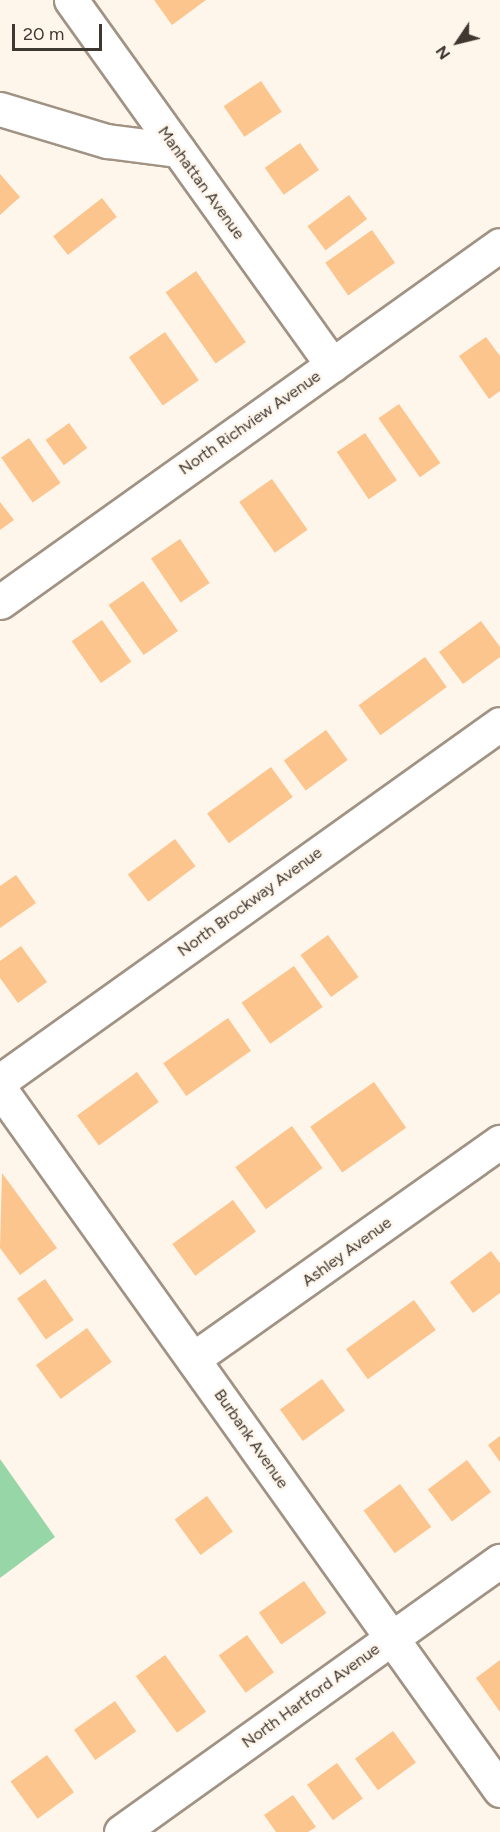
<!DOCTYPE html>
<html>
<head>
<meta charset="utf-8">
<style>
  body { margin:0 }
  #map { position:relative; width:500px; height:1832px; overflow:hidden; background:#fef5eb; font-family:Figtree,sans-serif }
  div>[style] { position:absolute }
  .green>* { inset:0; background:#97d6a6 }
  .building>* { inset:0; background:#fbc58d; transform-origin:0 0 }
  .roads { filter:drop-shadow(2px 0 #a19384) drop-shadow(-2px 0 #a19384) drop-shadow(0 2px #a19384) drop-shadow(0 -2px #a19384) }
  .minor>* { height:33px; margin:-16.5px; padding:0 16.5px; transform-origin:16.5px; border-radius:16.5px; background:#fff }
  span { translate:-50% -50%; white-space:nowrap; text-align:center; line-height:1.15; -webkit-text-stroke:4.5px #fef5eb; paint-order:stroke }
  .street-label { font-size:16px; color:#3e3831 }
  .north { position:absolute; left:428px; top:12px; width:60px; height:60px; -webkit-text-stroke:4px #fef5eb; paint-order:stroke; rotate:235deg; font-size:16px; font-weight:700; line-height:24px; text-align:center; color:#3e3831 }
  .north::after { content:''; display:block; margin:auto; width:21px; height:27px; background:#3e3831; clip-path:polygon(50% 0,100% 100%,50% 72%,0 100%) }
  .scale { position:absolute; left:12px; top:24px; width:90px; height:27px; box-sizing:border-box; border:3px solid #3e3831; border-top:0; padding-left:8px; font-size:18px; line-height:21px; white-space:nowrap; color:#3e3831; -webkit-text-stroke:4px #fef5eb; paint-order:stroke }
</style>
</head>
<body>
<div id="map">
  <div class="green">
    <i style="clip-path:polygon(0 1459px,55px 1537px,0 1578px)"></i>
  </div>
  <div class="building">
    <i style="clip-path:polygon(154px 0,206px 0,172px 25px)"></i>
    <i style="left:261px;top:81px;width:37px;height:45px;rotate:56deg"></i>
    <i style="left:300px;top:143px;width:33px;height:43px;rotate:55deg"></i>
    <i style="clip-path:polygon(0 174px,20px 197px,0 215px)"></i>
    <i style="left:349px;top:195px;width:30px;height:52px;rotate:53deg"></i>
    <i style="left:102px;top:198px;width:24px;height:62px;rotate:52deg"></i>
    <i style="left:372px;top:230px;width:40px;height:57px;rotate:55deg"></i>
    <i style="left:196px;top:271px;width:87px;height:37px;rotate:55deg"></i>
    <i style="left:165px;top:332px;width:59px;height:44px;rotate:55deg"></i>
    <i style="clip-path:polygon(486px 337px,500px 356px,500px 391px,489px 399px,459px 356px)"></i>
    <i style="left:399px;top:404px;width:72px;height:25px;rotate:55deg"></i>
    <i style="left:69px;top:423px;width:31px;height:29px;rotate:54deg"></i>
    <i style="left:365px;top:433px;width:57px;height:34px;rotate:56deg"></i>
    <i style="left:29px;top:438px;width:55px;height:34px;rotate:55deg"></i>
    <i style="left:272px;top:479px;width:62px;height:40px;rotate:55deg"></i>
    <i style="clip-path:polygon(0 502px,14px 520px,0 530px)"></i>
    <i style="left:180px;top:539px;width:53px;height:35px;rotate:56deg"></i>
    <i style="left:143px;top:581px;width:61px;height:42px;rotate:55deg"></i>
    <i style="left:102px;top:620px;width:51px;height:37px;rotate:55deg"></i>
    <i style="clip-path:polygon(481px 621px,500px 647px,500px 657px,463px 684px,439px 652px)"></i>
    <i style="left:425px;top:657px;width:37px;height:82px;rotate:54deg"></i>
    <i style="left:326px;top:730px;width:37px;height:52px;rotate:54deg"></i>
    <i style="left:271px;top:767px;width:37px;height:79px;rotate:54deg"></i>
    <i style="left:175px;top:839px;width:34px;height:59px;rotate:53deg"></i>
    <i style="clip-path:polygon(16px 875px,36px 903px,0 928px,0 886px)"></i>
    <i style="left:328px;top:935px;width:52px;height:34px;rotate:54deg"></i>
    <i style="clip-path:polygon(21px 946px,47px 982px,18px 1003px,0 978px,0 961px)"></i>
    <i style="left:294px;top:966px;width:50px;height:64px;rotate:55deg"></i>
    <i style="left:228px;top:1018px;width:40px;height:79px;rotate:55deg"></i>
    <i style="left:137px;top:1072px;width:37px;height:74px;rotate:54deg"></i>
    <i style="left:374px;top:1082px;width:56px;height:78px;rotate:55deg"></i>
    <i style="left:292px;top:1126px;width:52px;height:70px;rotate:54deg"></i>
    <i style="clip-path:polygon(2px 1173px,57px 1248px,20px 1275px,0 1248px)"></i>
    <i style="left:233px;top:1200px;width:39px;height:75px;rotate:54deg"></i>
    <i style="clip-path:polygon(491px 1251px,500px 1263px,500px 1293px,473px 1313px,450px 1282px)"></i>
    <i style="left:45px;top:1279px;width:50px;height:34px;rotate:55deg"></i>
    <i style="left:414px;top:1300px;width:37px;height:84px;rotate:54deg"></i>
    <i style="left:87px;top:1328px;width:42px;height:63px;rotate:54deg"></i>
    <i style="left:322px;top:1379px;width:39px;height:52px;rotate:54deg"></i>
    <i style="clip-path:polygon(500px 1436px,500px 1462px,488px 1445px)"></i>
    <i style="left:467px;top:1460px;width:40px;height:49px;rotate:53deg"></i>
    <i style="left:400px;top:1484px;width:53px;height:45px;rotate:54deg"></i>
    <i style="left:207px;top:1496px;width:44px;height:40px;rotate:54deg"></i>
    <i style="left:304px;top:1581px;width:39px;height:55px;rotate:55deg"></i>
    <i style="left:247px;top:1635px;width:46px;height:35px;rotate:54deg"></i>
    <i style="left:165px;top:1655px;width:70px;height:36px;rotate:54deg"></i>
    <i style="clip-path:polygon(500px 1660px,500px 1712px,476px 1678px)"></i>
    <i style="left:115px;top:1701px;width:37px;height:50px;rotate:55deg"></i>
    <i style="left:393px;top:1731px;width:39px;height:47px;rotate:54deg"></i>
    <i style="left:47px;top:1755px;width:46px;height:45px;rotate:54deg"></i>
    <i style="left:337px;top:1763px;width:44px;height:37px;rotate:54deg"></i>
    <i style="clip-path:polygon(293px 1795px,316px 1827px,308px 1832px,276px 1832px,264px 1815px)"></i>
  </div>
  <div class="roads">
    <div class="minor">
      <i style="left:71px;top:0;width:449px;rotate:54.4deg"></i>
      <i style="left:0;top:109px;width:112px;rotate:16.7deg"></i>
      <i style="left:107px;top:141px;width:72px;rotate:7.2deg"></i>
      <i style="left:0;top:602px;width:614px;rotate:-35.53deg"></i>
      <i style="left:0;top:1081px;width:614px;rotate:-35.53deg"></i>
      <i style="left:0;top:1089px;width:861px;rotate:54.5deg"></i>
      <i style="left:193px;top:1359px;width:376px;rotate:-35.3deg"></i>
      <i style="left:121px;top:1832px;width:466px;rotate:-35.6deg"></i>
    </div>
  </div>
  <div class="street-label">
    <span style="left:201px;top:183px;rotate:54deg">Manhattan Avenue</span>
    <span style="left:250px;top:423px;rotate:-35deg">North Richview Avenue</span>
    <span style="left:250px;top:902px;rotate:-36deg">North Brockway Avenue</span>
    <span style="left:347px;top:1252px;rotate:-36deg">Ashley Avenue</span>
    <span style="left:251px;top:1439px;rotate:55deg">Burbank Avenue</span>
    <span style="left:311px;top:1696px;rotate:-36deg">North Hartford Avenue</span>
  </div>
  <div class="north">N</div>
  <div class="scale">20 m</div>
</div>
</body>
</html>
